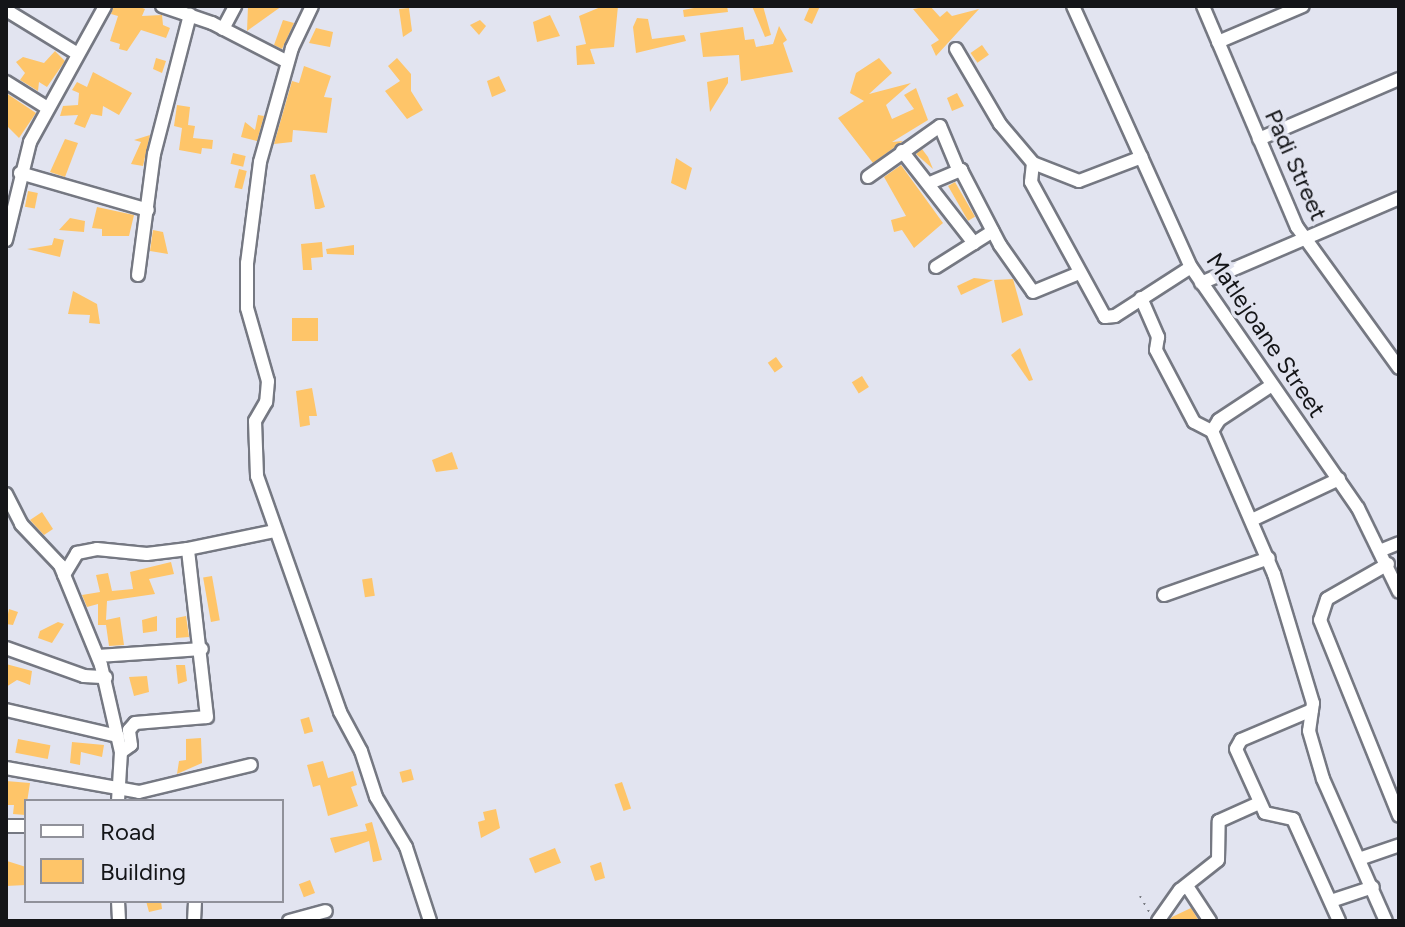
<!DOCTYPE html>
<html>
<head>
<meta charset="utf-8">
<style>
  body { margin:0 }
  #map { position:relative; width:1405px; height:927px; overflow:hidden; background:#e2e4f0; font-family:Figtree,sans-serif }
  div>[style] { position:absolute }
  .building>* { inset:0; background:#fec569; transform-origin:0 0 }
  .path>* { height:2px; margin-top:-1px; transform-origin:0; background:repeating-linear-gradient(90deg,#797b82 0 2px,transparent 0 8px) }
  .roads { filter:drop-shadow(2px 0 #757882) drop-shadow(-2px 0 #757882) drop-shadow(0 2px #757882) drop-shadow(0 -2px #757882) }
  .minor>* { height:12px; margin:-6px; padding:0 6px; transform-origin:6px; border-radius:6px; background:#fff }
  span { translate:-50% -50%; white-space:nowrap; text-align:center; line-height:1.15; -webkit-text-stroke:7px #e2e4f0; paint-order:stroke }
  .street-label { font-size:24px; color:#141518 }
  .frame { position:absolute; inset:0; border:8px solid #141518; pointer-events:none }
  .legend { position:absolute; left:24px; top:799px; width:260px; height:104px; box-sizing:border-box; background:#e2e4f0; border:2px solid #90919a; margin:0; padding:10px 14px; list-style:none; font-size:24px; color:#141518 }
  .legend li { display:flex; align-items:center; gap:16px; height:40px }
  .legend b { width:40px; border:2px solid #90919a }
</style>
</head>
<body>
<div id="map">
  <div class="building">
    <i style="clip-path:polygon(114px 6px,137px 6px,145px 9px,142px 16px,162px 15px,163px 25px,170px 28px,166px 38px,141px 30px,127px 51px,119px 49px,120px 44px,110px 41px,118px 16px,111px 14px)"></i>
    <i style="clip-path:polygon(248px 6px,282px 6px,247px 31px)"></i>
    <i style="clip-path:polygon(603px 6px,618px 6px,614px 47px,590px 49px,595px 64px,577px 65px,576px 46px,586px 44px,579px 16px)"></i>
    <i style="clip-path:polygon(705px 6px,727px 6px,728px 12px,684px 17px,683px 10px)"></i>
    <i style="clip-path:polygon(752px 6px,763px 6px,771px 35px,765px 37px)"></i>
    <i style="clip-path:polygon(810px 6px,820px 6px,812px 24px,804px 20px)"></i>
    <i style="clip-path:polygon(930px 6px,940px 17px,947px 11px,952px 16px,979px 9px,936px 56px,931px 45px,939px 40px,913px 9px)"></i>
    <i style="clip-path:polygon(409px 8px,412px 31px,403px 37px,399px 9px)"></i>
    <i style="clip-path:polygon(550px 15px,560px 36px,537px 42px,533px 22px)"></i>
    <i style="clip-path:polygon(637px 18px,648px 19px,652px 39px,684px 35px,686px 41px,636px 53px,633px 27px)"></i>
    <i style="clip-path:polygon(283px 20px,294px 23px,282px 49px,274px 45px)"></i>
    <i style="clip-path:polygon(480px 20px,486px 26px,479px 35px,470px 25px)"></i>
    <i style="clip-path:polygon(779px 26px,787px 40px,783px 43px,793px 72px,741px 81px,739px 55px,703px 57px,700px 33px,743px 27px,745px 40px,754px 39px,756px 47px,773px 44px)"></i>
    <i style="clip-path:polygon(316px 28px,333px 32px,330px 47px,309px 43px)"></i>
    <i style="left:982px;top:45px;width:12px;height:14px;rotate:55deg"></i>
    <i style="clip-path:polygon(55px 51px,65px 61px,47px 87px,39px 82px,38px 91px,20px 80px,25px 73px,16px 62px,23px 57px,44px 63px)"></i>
    <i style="clip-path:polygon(156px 58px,166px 61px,162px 73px,153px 69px)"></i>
    <i style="clip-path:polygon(397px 58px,411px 74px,411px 91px,423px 110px,407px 119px,385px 91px,400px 81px,388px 66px)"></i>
    <i style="clip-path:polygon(879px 58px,892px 73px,869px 94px,911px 83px,886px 105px,892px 119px,914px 109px,904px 95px,916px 88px,928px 120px,892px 142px,903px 141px,873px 163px,838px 118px,864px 101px,850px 93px,856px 73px)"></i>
    <i style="clip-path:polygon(304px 66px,331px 76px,324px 97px,332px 98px,327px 133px,293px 130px,292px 142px,274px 144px,292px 81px,299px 83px)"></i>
    <i style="clip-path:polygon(93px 72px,132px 93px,119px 115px,103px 106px,102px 116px,91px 114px,85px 128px,74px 124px,78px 115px,60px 116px,63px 106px,78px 105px,79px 93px,72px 90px,77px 82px,87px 87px)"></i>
    <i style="clip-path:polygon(499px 76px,506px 91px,492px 97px,487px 81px)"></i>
    <i style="clip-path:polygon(728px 77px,728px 83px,710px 112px,707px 82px)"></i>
    <i style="clip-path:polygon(6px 93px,36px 113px,19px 138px,6px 125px)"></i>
    <i style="clip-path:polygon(957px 93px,964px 106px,952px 111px,947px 98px)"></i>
    <i style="clip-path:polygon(177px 105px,190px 107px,188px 125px,195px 126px,193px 138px,213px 140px,212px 149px,202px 148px,201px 154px,179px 150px,182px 128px,174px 126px)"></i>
    <i style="clip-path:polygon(258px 115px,264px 116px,257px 141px,241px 137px,245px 122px,255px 130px)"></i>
    <i style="clip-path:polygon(150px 135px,143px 166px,131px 164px,141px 142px,134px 140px)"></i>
    <i style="clip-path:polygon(65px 139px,78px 143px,65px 177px,50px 172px)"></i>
    <i style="clip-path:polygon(922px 149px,928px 157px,933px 169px,916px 154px)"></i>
    <i style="left:233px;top:153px;width:13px;height:11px;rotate:13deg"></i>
    <i style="clip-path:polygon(676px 158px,692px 168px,686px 190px,671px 183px)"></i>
    <i style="clip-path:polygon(901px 165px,943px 223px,914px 248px,902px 230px,894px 232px,891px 220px,906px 216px,884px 177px)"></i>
    <i style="left:239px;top:169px;width:8px;height:19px;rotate:14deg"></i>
    <i style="clip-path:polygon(315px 174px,325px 207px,319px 209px,315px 209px,310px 175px)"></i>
    <i style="left:955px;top:182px;width:40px;height:8px;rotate:60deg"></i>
    <i style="left:28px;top:191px;width:10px;height:16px;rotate:11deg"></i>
    <i style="clip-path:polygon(97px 207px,134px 215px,129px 236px,102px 236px,102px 229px,92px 228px)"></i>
    <i style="clip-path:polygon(70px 218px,85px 221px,84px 232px,59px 230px)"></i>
    <i style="clip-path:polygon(153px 230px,163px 232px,168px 254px,150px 251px)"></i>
    <i style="clip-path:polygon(54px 238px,64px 240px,60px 257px,27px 249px,52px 245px)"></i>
    <i style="clip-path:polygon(322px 242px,323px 257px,311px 258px,312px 270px,303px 270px,301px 244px)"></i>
    <i style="clip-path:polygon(354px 245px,354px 255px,327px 254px,326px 249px)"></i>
    <i style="clip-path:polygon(974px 278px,993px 280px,961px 295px,957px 286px)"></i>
    <i style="clip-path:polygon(1013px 279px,1023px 315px,1002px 323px,994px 280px)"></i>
    <i style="clip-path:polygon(73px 291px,97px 304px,100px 324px,89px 323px,90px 315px,68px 314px)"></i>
    <i style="left:292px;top:318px;width:26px;height:23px"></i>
    <i style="clip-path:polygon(1020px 348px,1033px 380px,1029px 381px,1011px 355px)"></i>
    <i style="left:776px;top:357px;width:12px;height:10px;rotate:55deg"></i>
    <i style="left:862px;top:376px;width:13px;height:12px;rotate:58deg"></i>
    <i style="clip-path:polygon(312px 388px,317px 416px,309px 416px,310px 425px,300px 427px,296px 391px)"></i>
    <i style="clip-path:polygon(452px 452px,458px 469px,436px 472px,432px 460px)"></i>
    <i style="clip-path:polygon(42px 512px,53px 529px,44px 535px,30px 520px)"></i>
    <i style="clip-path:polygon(171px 562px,174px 574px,149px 579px,155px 594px,107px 601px,106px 620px,120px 617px,124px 645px,109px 646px,106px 625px,98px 625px,98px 604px,87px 607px,82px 595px,100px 592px,96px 575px,108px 573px,112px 591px,133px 589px,130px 572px)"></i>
    <i style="left:212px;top:576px;width:45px;height:9px;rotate:80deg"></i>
    <i style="left:372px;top:578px;width:18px;height:10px;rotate:81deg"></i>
    <i style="clip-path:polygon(9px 609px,18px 612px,13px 625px,6px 624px)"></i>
    <i style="clip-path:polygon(157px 616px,157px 631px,143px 633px,142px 620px)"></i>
    <i style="clip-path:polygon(186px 616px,189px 637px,176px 638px,176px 618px)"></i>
    <i style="clip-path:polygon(58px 622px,64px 624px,52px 643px,38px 638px,40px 631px)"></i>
    <i style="clip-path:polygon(6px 664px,32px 671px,30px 685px,17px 680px,6px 687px)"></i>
    <i style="clip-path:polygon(176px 665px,185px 665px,187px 681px,178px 684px)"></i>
    <i style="clip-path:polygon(147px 676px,149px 692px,134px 696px,129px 677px)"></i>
    <i style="left:309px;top:717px;width:15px;height:9px;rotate:74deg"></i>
    <i style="clip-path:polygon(201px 738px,202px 763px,177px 774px,179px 761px,186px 760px,186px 739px)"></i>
    <i style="left:18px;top:739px;width:33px;height:14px;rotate:11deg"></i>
    <i style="clip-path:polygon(72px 742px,104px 745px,102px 757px,81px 752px,80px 765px,70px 763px)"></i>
    <i style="clip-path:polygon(323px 761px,328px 778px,353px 771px,357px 785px,351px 787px,358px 806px,328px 816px,320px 785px,313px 787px,307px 765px)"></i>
    <i style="left:411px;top:769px;width:11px;height:12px;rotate:75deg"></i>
    <i style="clip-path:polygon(6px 781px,30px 783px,25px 815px,13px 814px,14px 805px,6px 805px)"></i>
    <i style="left:622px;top:782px;width:28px;height:8px;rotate:71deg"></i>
    <i style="clip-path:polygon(496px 809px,500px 828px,481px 838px,478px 822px,485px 820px,483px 812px)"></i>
    <i style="clip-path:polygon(372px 822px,382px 860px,373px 862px,369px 841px,335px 853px,330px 838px,367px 831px,365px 824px)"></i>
    <i style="left:555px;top:848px;width:16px;height:28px;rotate:68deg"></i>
    <i style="clip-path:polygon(7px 861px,26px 867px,26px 885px,6px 886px)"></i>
    <i style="clip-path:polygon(601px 862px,605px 878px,595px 881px,590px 866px)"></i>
    <i style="left:310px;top:880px;width:14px;height:12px;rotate:69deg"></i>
    <i style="clip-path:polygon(146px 901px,161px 901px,162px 909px,149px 912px)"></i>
    <i style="clip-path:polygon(1191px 908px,1199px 921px,1169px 921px,1172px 917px)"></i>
  </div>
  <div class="path">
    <i style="left:1140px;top:896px;width:20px;rotate:60deg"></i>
  </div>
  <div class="roads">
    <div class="minor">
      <i style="left:162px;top:6px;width:53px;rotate:18.8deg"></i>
      <i style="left:212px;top:23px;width:85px;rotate:27.2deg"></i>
      <i style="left:312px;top:6px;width:47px;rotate:115.5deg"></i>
      <i style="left:292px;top:48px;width:118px;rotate:105.7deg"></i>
      <i style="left:260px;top:162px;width:102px;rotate:97.3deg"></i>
      <i style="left:247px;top:263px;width:45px;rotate:90deg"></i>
      <i style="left:247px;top:308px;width:76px;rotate:74deg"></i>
      <i style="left:268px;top:381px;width:21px;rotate:95deg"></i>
      <i style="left:266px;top:402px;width:22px;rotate:120deg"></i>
      <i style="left:255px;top:421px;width:55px;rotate:87.9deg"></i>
      <i style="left:257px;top:476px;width:250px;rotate:70.6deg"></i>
      <i style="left:340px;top:712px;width:44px;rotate:61.7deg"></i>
      <i style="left:361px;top:751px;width:48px;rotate:71.9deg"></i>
      <i style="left:376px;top:797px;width:58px;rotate:59deg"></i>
      <i style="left:406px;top:847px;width:78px;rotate:72deg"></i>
      <i style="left:1073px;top:6px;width:286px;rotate:65.7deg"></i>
      <i style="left:1191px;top:267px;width:293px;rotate:55.3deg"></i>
      <i style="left:1358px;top:508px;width:93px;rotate:64deg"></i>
      <i style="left:1203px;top:6px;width:240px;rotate:67deg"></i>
      <i style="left:1297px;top:227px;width:174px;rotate:54.1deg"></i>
      <i style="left:6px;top:10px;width:84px;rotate:31.4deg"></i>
      <i style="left:223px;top:29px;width:26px;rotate:-62deg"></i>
      <i style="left:1218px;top:42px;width:92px;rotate:-23deg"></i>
      <i style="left:956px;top:49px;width:87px;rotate:59.6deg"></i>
      <i style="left:1000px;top:124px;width:51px;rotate:49.8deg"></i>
      <i style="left:1033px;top:163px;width:49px;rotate:21.4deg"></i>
      <i style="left:1079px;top:181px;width:67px;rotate:-20.9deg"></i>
      <i style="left:6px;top:82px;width:47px;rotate:32deg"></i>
      <i style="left:1259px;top:139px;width:152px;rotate:-23.2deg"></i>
      <i style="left:902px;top:151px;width:117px;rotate:52deg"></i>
      <i style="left:1033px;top:163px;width:19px;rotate:96deg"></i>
      <i style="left:1031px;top:182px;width:154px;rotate:61.3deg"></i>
      <i style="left:1105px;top:317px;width:10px;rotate:-6deg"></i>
      <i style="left:1115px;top:316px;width:90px;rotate:-32.8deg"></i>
      <i style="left:20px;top:173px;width:133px;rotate:16.1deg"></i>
      <i style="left:868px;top:177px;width:88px;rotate:-35.3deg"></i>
      <i style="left:940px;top:126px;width:47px;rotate:67.3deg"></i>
      <i style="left:930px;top:183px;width:34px;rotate:-23deg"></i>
      <i style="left:961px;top:170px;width:85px;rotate:62.5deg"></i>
      <i style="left:1000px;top:245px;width:57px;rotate:54.9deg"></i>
      <i style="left:1033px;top:292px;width:50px;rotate:-22.4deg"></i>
      <i style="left:6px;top:240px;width:101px;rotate:-76.2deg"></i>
      <i style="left:30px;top:142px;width:155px;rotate:-61.1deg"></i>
      <i style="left:936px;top:267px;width:67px;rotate:-32.3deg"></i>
      <i style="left:138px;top:275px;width:122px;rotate:-82.5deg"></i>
      <i style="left:154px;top:154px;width:144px;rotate:-75.5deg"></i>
      <i style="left:1201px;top:283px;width:215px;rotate:-23.2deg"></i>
      <i style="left:1141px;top:298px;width:43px;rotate:66.4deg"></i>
      <i style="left:1158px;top:337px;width:13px;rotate:99deg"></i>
      <i style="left:1156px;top:350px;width:81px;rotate:62.2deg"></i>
      <i style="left:1194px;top:422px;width:20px;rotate:27deg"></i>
      <i style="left:1272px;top:385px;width:64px;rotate:146.6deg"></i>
      <i style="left:1219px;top:420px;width:13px;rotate:122deg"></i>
      <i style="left:1212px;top:431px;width:156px;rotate:66.6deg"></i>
      <i style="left:1274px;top:574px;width:135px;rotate:73.2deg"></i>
      <i style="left:1313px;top:703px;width:28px;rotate:98deg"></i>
      <i style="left:1309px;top:731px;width:50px;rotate:73.7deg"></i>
      <i style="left:1323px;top:779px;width:155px;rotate:66.1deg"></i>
      <i style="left:6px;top:494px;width:34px;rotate:63deg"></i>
      <i style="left:21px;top:524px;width:57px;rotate:46.4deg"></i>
      <i style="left:60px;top:565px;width:108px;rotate:67.7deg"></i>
      <i style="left:101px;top:665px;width:89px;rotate:77.1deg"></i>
      <i style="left:121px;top:752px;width:49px;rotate:93.5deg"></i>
      <i style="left:1254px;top:519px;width:94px;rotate:-25.2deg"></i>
      <i style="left:1382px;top:550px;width:18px;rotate:-22deg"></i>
      <i style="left:1388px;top:564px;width:70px;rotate:150.2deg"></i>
      <i style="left:1327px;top:599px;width:22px;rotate:108deg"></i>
      <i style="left:1320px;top:620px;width:211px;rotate:68deg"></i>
      <i style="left:64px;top:575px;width:26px;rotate:-59deg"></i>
      <i style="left:77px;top:553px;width:20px;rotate:-11deg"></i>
      <i style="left:97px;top:549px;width:50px;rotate:5.7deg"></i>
      <i style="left:147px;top:554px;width:41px;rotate:-7deg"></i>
      <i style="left:1164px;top:595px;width:111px;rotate:-19.4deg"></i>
      <i style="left:6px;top:648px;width:83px;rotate:19.7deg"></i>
      <i style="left:84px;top:676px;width:22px;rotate:3deg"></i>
      <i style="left:98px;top:656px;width:104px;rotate:-3.9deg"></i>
      <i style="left:6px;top:710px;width:115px;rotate:13.1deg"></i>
      <i style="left:1312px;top:710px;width:77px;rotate:157.1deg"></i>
      <i style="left:1241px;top:740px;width:10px;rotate:119deg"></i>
      <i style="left:1236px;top:749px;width:70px;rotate:65.6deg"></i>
      <i style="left:1265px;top:813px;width:29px;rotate:12deg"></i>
      <i style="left:1293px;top:819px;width:112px;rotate:65.7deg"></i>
      <i style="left:121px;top:752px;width:12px;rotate:-35deg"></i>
      <i style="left:131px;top:745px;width:15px;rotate:-98deg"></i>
      <i style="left:129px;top:730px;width:9px;rotate:-49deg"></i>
      <i style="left:135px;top:723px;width:72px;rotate:-4.8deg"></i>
      <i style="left:207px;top:717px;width:169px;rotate:-96.5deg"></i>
      <i style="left:188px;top:549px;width:88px;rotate:-11.8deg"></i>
      <i style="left:6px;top:768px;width:135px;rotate:10.2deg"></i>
      <i style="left:139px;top:792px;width:115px;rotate:-13.6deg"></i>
      <i style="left:6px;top:826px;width:20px"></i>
      <i style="left:1362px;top:858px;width:39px;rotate:-19deg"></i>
      <i style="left:1187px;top:886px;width:42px;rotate:56.7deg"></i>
      <i style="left:118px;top:901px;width:20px;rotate:87deg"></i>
      <i style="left:1331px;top:901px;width:44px;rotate:-18.4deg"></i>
      <i style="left:194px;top:921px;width:20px;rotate:-87deg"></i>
      <i style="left:289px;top:921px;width:38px;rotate:-15deg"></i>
      <i style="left:1158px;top:921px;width:38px;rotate:-55deg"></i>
      <i style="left:1180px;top:890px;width:48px;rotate:-38.3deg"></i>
      <i style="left:1218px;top:860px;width:39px;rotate:-89deg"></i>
      <i style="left:1219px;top:821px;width:44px;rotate:-24.2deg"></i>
    </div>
  </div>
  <div class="street-label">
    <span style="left:1296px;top:165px;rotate:66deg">Padi Street</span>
    <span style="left:1266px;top:335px;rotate:56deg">Matlejoane Street</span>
  </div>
  <div class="frame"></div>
  <ul class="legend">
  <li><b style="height:10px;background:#fff"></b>Road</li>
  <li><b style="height:22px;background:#fec569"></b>Building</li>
  </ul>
</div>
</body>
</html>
